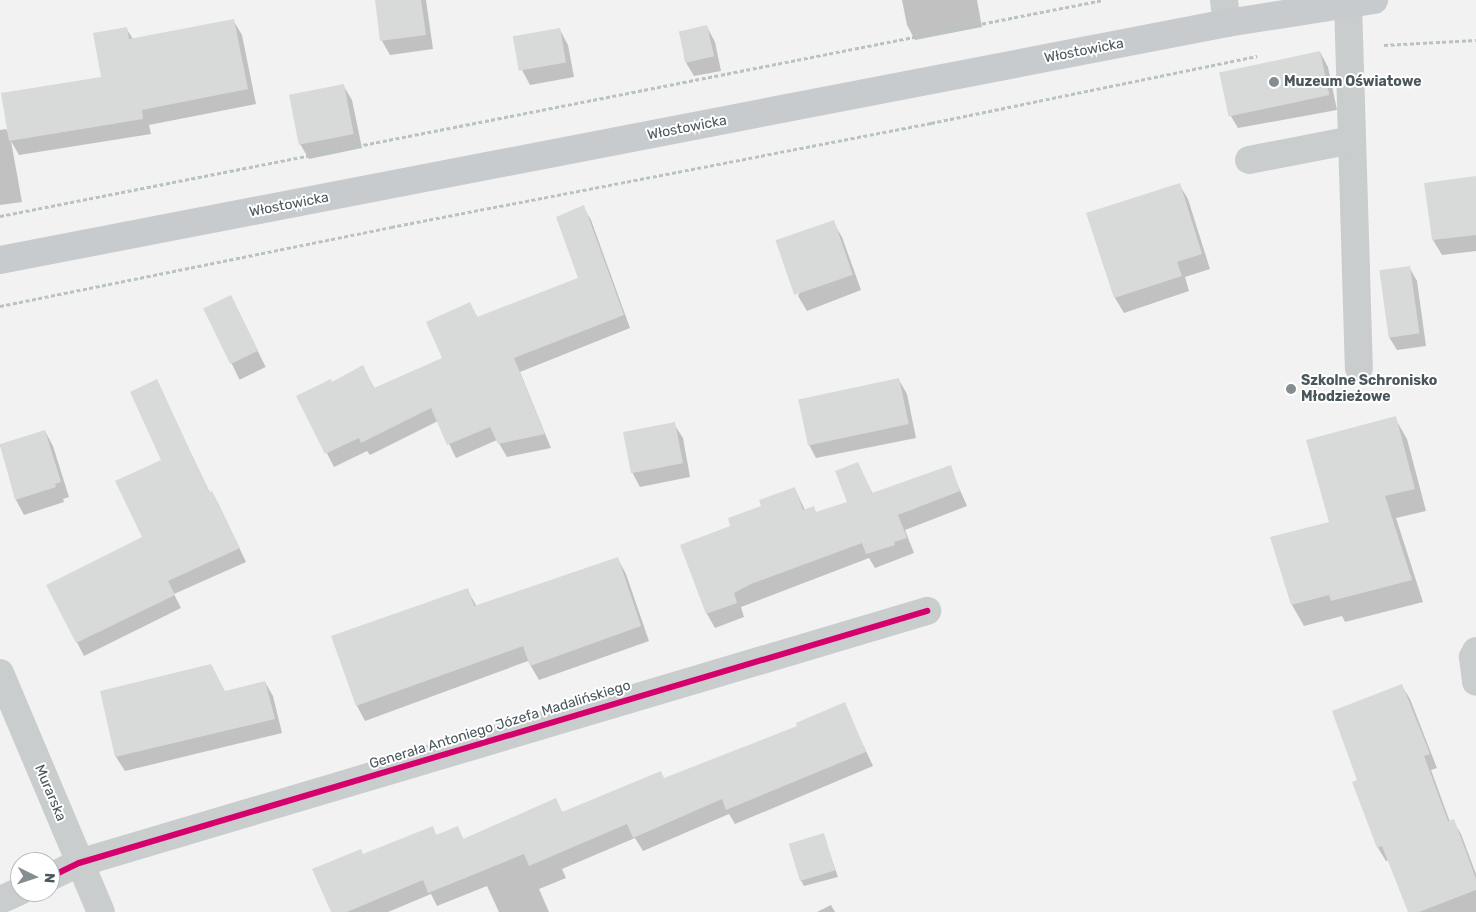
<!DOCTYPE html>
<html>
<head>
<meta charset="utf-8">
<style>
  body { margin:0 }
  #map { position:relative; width:1476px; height:912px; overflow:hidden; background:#f2f2f2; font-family:Rubik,sans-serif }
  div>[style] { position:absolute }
  .shadow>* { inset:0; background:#0003; transform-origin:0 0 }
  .building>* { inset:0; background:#d8dada; transform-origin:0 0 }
  .path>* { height:3px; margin-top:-1.5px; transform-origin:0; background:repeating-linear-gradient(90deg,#bac4bf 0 4px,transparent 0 6.5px) }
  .minor>* { height:28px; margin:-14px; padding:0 14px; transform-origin:14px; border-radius:14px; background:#cacdcd }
  .major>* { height:28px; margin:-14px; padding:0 14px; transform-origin:14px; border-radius:14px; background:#c8cbcd }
  .cycleway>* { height:6px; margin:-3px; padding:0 3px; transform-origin:3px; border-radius:3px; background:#d6006c }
  .dots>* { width:14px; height:14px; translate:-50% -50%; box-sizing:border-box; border:2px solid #fff; border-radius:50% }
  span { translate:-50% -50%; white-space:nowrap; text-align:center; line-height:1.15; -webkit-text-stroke:4px #fff; paint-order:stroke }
  .street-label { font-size:14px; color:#4a575d }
  .poi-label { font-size:14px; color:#4a575d; font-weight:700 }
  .left { translate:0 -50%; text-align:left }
  .north { position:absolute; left:10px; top:852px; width:50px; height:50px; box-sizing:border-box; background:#fff; border:1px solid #b7bcbe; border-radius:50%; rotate:94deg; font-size:14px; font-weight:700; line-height:20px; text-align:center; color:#4a575d }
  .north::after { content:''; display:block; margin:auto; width:18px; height:22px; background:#858d91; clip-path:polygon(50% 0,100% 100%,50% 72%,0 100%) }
</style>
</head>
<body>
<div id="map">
  <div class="shadow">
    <i style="clip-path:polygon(376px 0,426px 0,433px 49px,390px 55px,382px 41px)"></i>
    <i style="clip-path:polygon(902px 0,977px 0,982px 27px,915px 40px,907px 25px)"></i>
    <i style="clip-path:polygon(233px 20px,242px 35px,256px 104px,149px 125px,151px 134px,19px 155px,11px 141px,22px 202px,0 205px,0 130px,6px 129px,10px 136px,103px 78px,126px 28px,133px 39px)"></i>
    <i style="clip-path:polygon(707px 27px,715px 42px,721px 71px,694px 76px,685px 61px,680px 32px)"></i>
    <i style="clip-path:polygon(560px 30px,568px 45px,574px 77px,530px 85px,522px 70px)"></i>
    <i style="clip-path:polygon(1320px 52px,1328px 67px,1337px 110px,1238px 128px,1229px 113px)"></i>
    <i style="clip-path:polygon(343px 85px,352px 100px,362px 148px,309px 159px,300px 144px)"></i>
    <i style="clip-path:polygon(1476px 177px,1476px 251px,1442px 255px,1433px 240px)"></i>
    <i style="clip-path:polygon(1179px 184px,1188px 199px,1210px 269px,1185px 277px,1189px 291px,1124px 313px,1115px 298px,1088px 213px)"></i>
    <i style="clip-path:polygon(583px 207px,591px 220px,630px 328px,520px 372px,551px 448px,507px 457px,497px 440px,456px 458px,438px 421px,370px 455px,367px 451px,334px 467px,298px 397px,332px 383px,370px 380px,375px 389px,444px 358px,470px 304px,478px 318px,579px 278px)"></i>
    <i style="clip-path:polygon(833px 222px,842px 237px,861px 290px,807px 311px,798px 296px)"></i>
    <i style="clip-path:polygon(1409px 267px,1417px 281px,1426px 346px,1397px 350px,1389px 337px,1380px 271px)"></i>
    <i style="left:231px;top:296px;width:79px;height:29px;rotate:64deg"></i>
    <i style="clip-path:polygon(156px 380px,210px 493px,212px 492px,219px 505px,246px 562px,174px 594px,181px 608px,84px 656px,48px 586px,143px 538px,163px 460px)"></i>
    <i style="clip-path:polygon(899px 380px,907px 394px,916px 438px,816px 458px,808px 443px)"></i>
    <i style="clip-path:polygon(1395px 418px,1407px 439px,1426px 511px,1396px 518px,1423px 602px,1345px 622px,1342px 616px,1304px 626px,1292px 605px,1330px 523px)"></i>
    <i style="clip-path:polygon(674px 424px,683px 438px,690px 477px,640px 487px,632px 472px)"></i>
    <i style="clip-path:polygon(45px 431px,53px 446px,69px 497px,63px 499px,64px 502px,24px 515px,16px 500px,0 445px)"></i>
    <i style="clip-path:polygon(857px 463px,873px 494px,950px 467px,967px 506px,905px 530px,914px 553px,875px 568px,869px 558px,741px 607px,744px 617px,715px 628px,707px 614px,682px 546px,732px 527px,762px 506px,795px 489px,805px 510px,813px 507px,817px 514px,848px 503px)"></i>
    <i style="clip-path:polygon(618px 559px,626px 574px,649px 641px,539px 680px,528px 661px,365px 721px,357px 706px,333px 637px,467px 589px,477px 607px)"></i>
    <i style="clip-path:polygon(265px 682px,273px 696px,282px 733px,125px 771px,116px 757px,102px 692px,225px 692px)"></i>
    <i style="clip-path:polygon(1402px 686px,1410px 699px,1437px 768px,1431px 770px,1450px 822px,1453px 821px,1461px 834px,1476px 874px,1476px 912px,1410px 912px,1389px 860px,1386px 861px,1378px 848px,1354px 783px,1359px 781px)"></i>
    <i style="clip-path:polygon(844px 704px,873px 766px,735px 824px,729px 814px,643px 851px,635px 838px,562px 869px,566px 878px,539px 889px,549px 912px,499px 912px,487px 886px,437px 906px,431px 894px,388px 912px,332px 912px,363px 856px,432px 828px,437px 836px,457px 828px,464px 840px,555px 800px,563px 813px,664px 779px,798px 727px)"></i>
    <i style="clip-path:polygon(823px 834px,838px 877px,804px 886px,800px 879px)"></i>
    <i style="clip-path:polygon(831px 905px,835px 912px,817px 912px)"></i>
  </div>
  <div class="building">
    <i style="clip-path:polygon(375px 0,421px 0,426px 35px,380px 41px)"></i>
    <i style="clip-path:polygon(234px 19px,248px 89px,142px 110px,143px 119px,9px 141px,1px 93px,101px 77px,93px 33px,127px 27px,129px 39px)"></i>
    <i style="left:707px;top:25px;width:32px;height:29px;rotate:77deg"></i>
    <i style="left:560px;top:28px;width:35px;height:48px;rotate:80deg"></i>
    <i style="left:1320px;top:51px;width:45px;height:103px;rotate:78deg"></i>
    <i style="left:344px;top:84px;width:51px;height:56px;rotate:79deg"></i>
    <i style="clip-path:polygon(1476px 176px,1476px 235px,1432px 240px,1424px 183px)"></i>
    <i style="clip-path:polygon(1180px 183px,1202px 254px,1177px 262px,1182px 276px,1114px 298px,1086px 213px)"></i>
    <i style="clip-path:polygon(584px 205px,624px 315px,514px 358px,545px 434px,498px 444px,490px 427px,447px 445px,431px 408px,361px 443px,359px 438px,325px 454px,296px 396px,331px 379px,332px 382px,363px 365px,374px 388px,442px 358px,426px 322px,470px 302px,477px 317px,578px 278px,556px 217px)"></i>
    <i style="left:834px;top:220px;width:58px;height:62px;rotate:71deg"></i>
    <i style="left:1410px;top:266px;width:68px;height:31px;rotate:82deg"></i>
    <i style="left:231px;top:295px;width:62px;height:31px;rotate:64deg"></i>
    <i style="left:899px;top:378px;width:47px;height:103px;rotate:78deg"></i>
    <i style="clip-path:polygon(157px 379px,209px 492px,212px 491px,240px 548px,168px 581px,175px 595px,76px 643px,46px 585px,142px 537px,115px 481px,161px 460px,130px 392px)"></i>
    <i style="clip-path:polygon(1396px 416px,1415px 489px,1385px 496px,1412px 580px,1331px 601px,1329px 595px,1291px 605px,1270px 537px,1329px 522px,1306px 440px)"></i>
    <i style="left:675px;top:422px;width:42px;height:53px;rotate:79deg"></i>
    <i style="clip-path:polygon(45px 430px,61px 482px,55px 484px,56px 487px,15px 500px,0 444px)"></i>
    <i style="clip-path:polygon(858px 462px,872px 493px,951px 465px,960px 491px,898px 515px,907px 538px,894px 542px,895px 545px,866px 554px,862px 543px,751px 584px,734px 593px,737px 603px,706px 614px,680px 545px,730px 526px,728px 518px,761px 506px,759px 500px,795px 487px,803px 510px,814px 506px,816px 512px,847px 502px,835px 471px)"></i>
    <i style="clip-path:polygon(618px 557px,641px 626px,530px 666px,523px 646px,356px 706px,331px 636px,468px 588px,474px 606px)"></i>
    <i style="clip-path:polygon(211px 664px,225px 691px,265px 681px,275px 719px,115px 757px,100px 691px)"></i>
    <i style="clip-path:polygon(1402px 684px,1430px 754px,1424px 756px,1448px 821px,1454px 819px,1476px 879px,1476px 890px,1419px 912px,1408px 912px,1382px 846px,1377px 848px,1352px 782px,1357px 780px,1332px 711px)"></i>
    <i style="clip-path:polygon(845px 702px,866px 752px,726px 810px,722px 799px,633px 838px,627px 824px,529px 866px,524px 854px,428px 893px,423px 880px,347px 912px,331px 912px,312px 869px,361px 849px,363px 854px,433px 826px,436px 835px,458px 826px,463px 839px,556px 798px,562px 812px,661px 771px,664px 778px,797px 726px,796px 723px)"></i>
    <i style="left:824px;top:833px;width:39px;height:37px;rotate:73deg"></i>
  </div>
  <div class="path">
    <i style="left:1384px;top:45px;width:92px;rotate:-3.1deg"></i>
    <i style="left:0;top:216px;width:1124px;rotate:-11.08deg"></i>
    <i style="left:0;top:306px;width:399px;rotate:-11.4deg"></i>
    <i style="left:391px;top:227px;width:550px;rotate:-10.9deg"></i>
    <i style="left:931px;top:123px;width:333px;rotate:-11.6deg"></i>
  </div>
  <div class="minor">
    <i style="left:1224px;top:0;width:23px;rotate:83deg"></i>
    <i style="left:1348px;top:2px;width:366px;rotate:88.3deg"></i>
    <i style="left:1249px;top:160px;width:105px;rotate:-11deg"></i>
    <i style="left:1476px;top:651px;width:7px;rotate:117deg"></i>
    <i style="left:1473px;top:657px;width:25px;rotate:83deg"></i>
    <i style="left:0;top:673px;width:259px;rotate:67.1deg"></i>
    <i style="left:50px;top:877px;width:32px;rotate:-26deg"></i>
    <i style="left:79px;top:863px;width:885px;rotate:-16.55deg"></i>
    <i style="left:0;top:900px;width:22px;rotate:-24deg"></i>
  </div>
  <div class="major">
    <i style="left:0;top:260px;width:1250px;rotate:-10.93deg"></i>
    <i style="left:1227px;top:23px;width:149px;rotate:-8.9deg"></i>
  </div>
  <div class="cycleway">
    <i style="left:50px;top:877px;width:32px;rotate:-26deg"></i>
    <i style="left:79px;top:863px;width:885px;rotate:-16.55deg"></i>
  </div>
  <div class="dots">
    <i style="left:1274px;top:82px;background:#858d91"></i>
    <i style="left:1291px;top:389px;background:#858d91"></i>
  </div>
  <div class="street-label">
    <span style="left:1084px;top:51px;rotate:-11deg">Włostowicka</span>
    <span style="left:687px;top:128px;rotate:-11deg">Włostowicka</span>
    <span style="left:289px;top:205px;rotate:-11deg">Włostowicka</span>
    <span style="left:500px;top:725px;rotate:-17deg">Generała Antoniego Józefa Madalińskiego</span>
    <span style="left:50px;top:793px;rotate:67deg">Murarska</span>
  </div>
  <div class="poi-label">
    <span class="left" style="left:1284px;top:82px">Muzeum Oświatowe</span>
    <span class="left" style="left:1301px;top:389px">Szkolne Schronisko<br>Młodzieżowe</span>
  </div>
  <div class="north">N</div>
</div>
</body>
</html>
